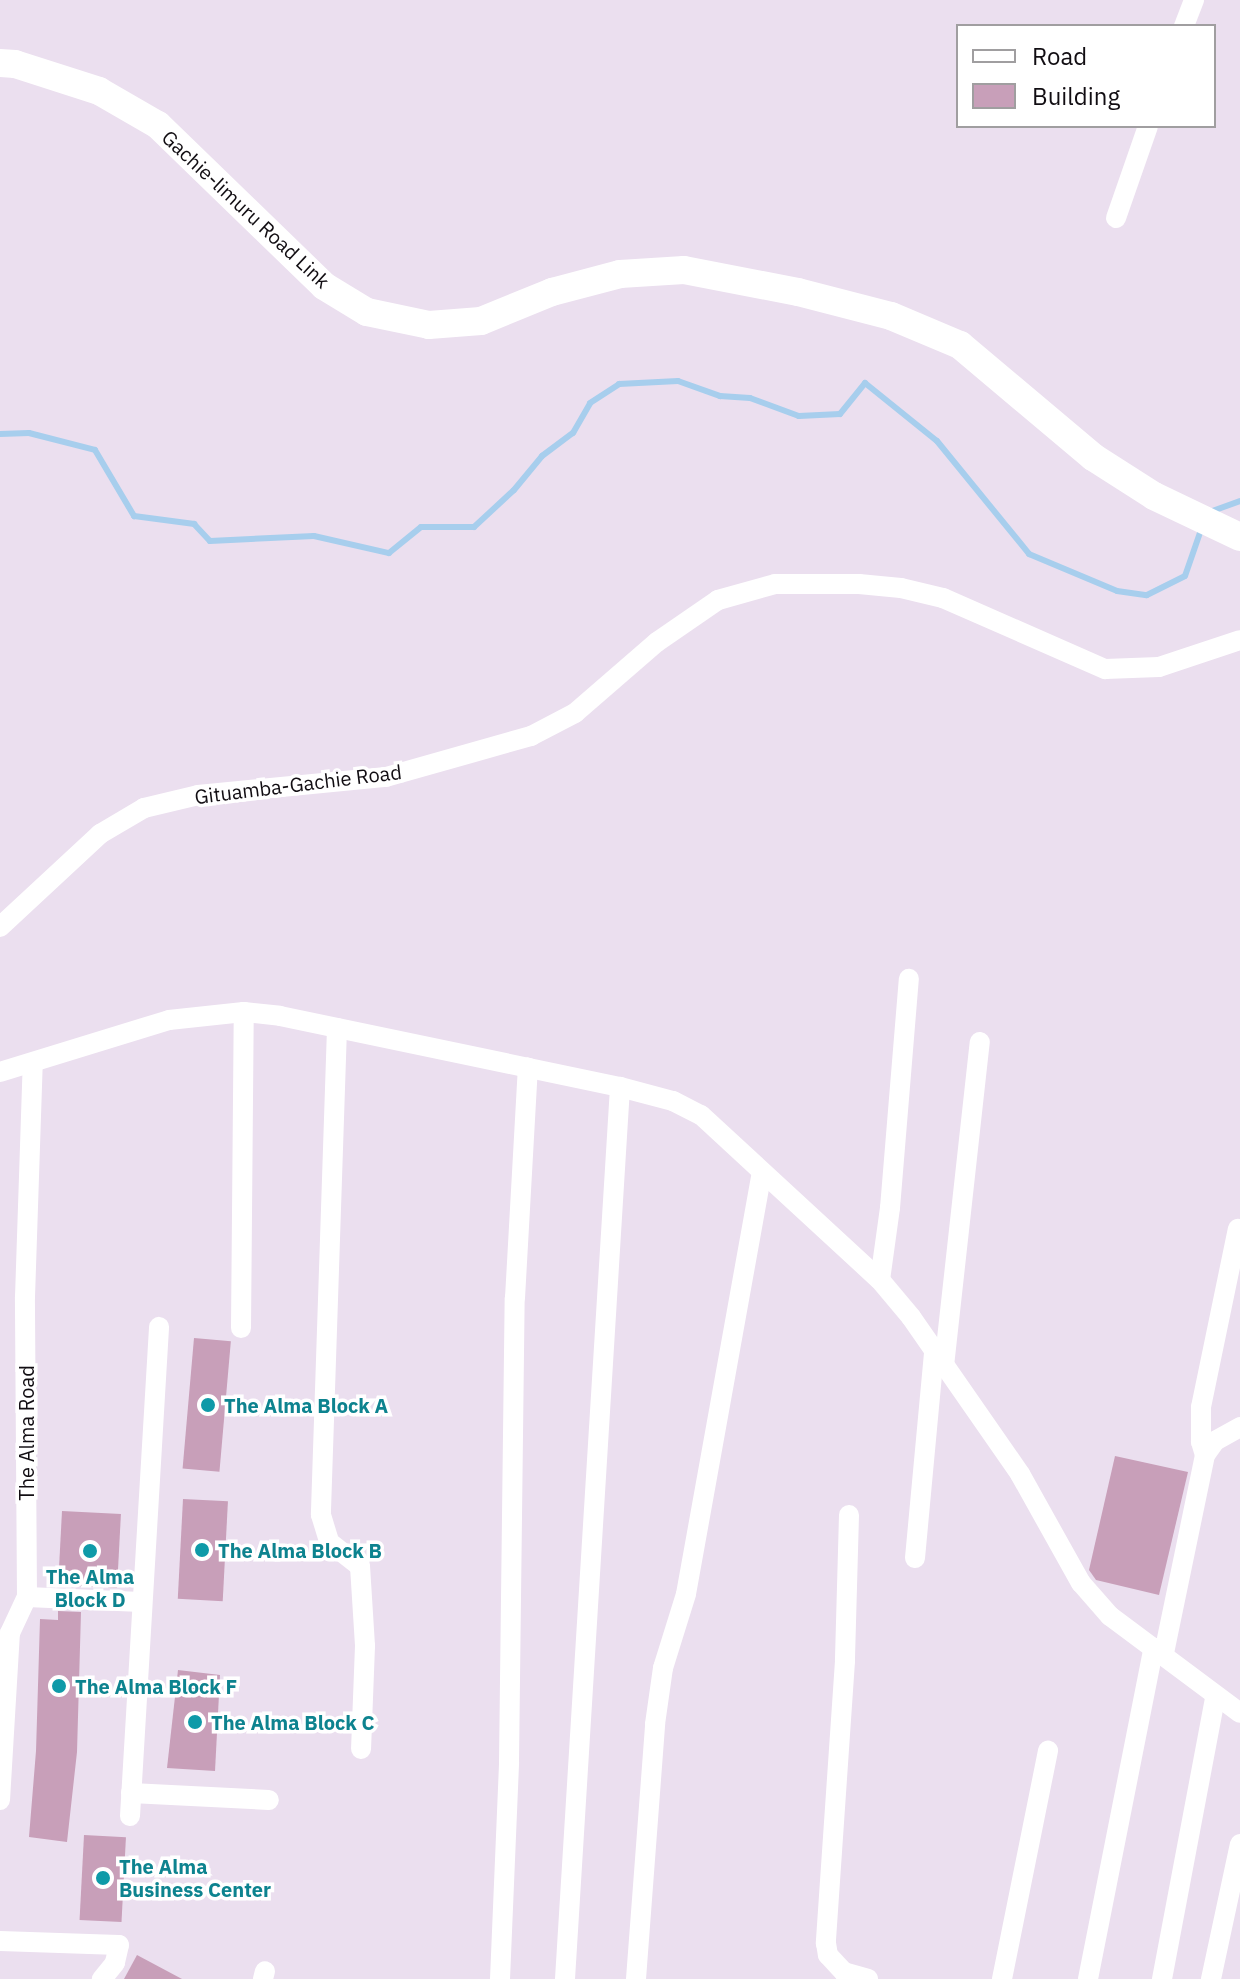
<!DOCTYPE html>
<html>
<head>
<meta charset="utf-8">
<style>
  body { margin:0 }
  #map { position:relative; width:1240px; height:1979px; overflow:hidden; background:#ebdfef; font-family:"IBM Plex Sans",sans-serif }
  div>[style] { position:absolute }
  .stream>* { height:6px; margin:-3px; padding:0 3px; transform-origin:3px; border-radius:3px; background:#a7ceed }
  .building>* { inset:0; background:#c89fb9; transform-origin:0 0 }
  .minor>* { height:20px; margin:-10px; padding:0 10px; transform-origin:10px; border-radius:10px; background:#fff }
  .secondary>* { height:28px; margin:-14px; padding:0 14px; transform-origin:14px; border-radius:14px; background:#fff }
  .dots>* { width:22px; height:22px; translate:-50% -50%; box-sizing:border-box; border:4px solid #fff; border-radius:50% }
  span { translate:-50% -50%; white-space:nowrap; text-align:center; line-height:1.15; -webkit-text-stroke:7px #fff; paint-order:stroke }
  .street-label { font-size:20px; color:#110d12 }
  .culture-label { font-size:20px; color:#0d838f; font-weight:700 }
  .left { translate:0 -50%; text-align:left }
  .legend { position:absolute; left:956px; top:24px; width:260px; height:104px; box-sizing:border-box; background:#fff; border:2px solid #a09ea0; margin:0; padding:10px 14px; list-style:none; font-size:24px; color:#110d12 }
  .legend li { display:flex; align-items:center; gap:16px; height:40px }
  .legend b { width:40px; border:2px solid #a09ea0 }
</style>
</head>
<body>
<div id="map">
  <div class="stream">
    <i style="left:0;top:434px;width:29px;rotate:-2deg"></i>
    <i style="left:29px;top:433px;width:68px;rotate:14.4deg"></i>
    <i style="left:95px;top:450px;width:77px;rotate:59.4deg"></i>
    <i style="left:134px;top:516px;width:61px;rotate:7.6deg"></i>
    <i style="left:194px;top:524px;width:23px;rotate:47deg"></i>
    <i style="left:210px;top:541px;width:104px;rotate:-2.8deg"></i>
    <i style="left:314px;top:536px;width:77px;rotate:12.8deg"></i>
    <i style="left:389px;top:553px;width:41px;rotate:-39.1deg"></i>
    <i style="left:421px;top:527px;width:53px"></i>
    <i style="left:474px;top:527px;width:54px;rotate:-42.8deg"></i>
    <i style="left:514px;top:490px;width:44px;rotate:-50.5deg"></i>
    <i style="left:542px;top:456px;width:39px;rotate:-37deg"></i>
    <i style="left:573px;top:433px;width:34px;rotate:-60deg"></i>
    <i style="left:590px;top:403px;width:35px;rotate:-33deg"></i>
    <i style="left:619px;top:384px;width:59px;rotate:-2.9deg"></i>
    <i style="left:678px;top:381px;width:45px;rotate:19.7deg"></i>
    <i style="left:720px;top:396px;width:30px;rotate:4deg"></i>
    <i style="left:750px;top:398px;width:52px;rotate:20.2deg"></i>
    <i style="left:799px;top:416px;width:41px;rotate:-2.8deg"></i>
    <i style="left:840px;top:414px;width:40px;rotate:-51deg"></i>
    <i style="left:865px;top:383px;width:92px;rotate:38.9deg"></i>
    <i style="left:937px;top:441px;width:146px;rotate:50.8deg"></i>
    <i style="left:1029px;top:554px;width:95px;rotate:22.8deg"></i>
    <i style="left:1117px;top:591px;width:30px;rotate:8deg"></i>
    <i style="left:1147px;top:595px;width:42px;rotate:-26.6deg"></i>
    <i style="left:1185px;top:576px;width:52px;rotate:-70.9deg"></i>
    <i style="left:1207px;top:513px;width:35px;rotate:-20deg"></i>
  </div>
  <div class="building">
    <i style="left:194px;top:1338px;width:37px;height:131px;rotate:5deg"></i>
    <i style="clip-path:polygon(1115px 1456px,1188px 1472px,1159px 1595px,1096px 1580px,1089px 1570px)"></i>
    <i style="left:183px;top:1499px;width:45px;height:100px;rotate:3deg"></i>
    <i style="left:62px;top:1511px;width:59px;height:74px;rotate:3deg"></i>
    <i style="clip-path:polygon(58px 1611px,81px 1612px,77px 1752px,67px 1842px,29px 1837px,36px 1751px,40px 1619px,58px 1620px)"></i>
    <i style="clip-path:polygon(178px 1670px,220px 1675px,215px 1771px,167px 1768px)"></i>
    <i style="left:84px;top:1835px;width:42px;height:85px;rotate:3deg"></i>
    <i style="clip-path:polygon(137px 1955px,182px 1979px,124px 1979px)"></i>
  </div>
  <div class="minor">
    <i style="left:1184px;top:26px;width:28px;rotate:-69deg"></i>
    <i style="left:1116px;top:218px;width:97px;rotate:-70.8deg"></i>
    <i style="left:0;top:927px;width:137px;rotate:-42.9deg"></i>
    <i style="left:100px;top:834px;width:51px;rotate:-30.6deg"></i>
    <i style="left:144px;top:808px;width:56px;rotate:-13.5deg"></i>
    <i style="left:198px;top:795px;width:189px;rotate:-5.5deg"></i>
    <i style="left:386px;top:777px;width:151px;rotate:-15.8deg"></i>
    <i style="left:531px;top:736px;width:50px;rotate:-27.6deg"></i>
    <i style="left:575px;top:713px;width:108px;rotate:-40.9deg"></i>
    <i style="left:657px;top:642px;width:74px;rotate:-34.5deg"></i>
    <i style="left:718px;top:600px;width:59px;rotate:-15.7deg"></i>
    <i style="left:775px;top:584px;width:84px"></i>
    <i style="left:859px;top:584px;width:42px;rotate:5.4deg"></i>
    <i style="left:901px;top:588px;width:43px;rotate:13.4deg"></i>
    <i style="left:943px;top:598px;width:177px;rotate:23.7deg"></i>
    <i style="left:1105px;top:669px;width:54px;rotate:-2.1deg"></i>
    <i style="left:1159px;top:667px;width:85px;rotate:-18.4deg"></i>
    <i style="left:337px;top:1028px;width:487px;rotate:91.9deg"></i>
    <i style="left:321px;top:1515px;width:28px;rotate:73deg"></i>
    <i style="left:329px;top:1542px;width:39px;rotate:38deg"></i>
    <i style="left:360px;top:1566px;width:80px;rotate:86.4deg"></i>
    <i style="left:365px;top:1646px;width:103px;rotate:92.2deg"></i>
    <i style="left:0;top:1072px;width:177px;rotate:-17.1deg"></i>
    <i style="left:169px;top:1020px;width:75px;rotate:-6.1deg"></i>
    <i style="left:244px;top:1012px;width:36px;rotate:6deg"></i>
    <i style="left:280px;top:1016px;width:347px;rotate:11.8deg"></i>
    <i style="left:620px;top:1087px;width:55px;rotate:14.8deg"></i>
    <i style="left:673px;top:1101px;width:31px;rotate:27deg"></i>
    <i style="left:701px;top:1115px;width:243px;rotate:42.7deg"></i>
    <i style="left:880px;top:1280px;width:48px;rotate:50deg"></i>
    <i style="left:911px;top:1317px;width:191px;rotate:55.2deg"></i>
    <i style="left:1020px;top:1474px;width:125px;rotate:60.8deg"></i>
    <i style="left:1081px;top:1583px;width:44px;rotate:48.7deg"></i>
    <i style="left:1110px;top:1616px;width:162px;rotate:36.7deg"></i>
    <i style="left:880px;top:1280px;width:73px;rotate:-82.1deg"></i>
    <i style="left:890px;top:1208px;width:230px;rotate:-85.3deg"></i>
    <i style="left:241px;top:1328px;width:316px;rotate:-89.5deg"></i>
    <i style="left:944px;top:1366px;width:326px;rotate:-83.7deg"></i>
    <i style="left:1205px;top:1455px;width:14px;rotate:-107deg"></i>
    <i style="left:1201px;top:1442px;width:35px;rotate:-90deg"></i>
    <i style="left:1201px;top:1407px;width:182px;rotate:-78.3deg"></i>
    <i style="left:849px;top:1515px;width:146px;rotate:91.6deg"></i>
    <i style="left:845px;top:1661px;width:283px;rotate:93.9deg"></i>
    <i style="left:826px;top:1943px;width:12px;rotate:81deg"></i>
    <i style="left:828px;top:1955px;width:23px;rotate:47deg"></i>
    <i style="left:844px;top:1972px;width:25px;rotate:16deg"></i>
    <i style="left:915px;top:1558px;width:207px;rotate:-84.7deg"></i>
    <i style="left:27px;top:1597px;width:114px;rotate:2.5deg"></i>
    <i style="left:1164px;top:1653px;width:202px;rotate:-78.3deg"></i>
    <i style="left:1205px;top:1455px;width:17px;rotate:-54deg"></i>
    <i style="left:1215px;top:1441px;width:29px;rotate:-29deg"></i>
    <i style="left:131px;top:1793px;width:138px;rotate:2.9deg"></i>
    <i style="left:0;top:1800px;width:167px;rotate:-86.6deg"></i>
    <i style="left:10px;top:1633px;width:40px;rotate:-65deg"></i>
    <i style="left:27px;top:1597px;width:300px;rotate:-90.4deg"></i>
    <i style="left:25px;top:1297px;width:235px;rotate:-88.1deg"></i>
    <i style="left:130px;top:1816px;width:490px;rotate:-86.6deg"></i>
    <i style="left:0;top:1941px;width:119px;rotate:1.9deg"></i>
    <i style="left:119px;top:1945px;width:18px;rotate:103deg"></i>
    <i style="left:115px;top:1963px;width:21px;rotate:129deg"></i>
    <i style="left:263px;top:1979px;width:8px;rotate:-76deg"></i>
    <i style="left:500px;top:1979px;width:217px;rotate:-87.6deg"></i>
    <i style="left:509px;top:1762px;width:464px;rotate:-89.3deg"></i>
    <i style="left:515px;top:1298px;width:231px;rotate:-86.8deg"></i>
    <i style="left:565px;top:1979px;width:894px;rotate:-86.47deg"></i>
    <i style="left:636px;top:1979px;width:256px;rotate:-85.7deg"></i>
    <i style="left:655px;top:1724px;width:57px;rotate:-81.9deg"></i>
    <i style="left:663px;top:1668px;width:77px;rotate:-72.7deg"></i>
    <i style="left:686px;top:1594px;width:429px;rotate:-79.8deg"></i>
    <i style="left:1002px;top:1979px;width:233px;rotate:-78.6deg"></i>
    <i style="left:1088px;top:1979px;width:338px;rotate:-78.8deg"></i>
    <i style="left:1162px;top:1979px;width:286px;rotate:-79.3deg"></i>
    <i style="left:1211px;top:1979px;width:138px;rotate:-77.9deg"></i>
  </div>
  <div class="secondary">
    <i style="left:0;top:63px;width:15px;rotate:4deg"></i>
    <i style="left:15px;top:64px;width:88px;rotate:17.8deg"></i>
    <i style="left:99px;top:91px;width:68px;rotate:30deg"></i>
    <i style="left:158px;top:125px;width:231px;rotate:44.1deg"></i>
    <i style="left:324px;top:286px;width:50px;rotate:31.2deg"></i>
    <i style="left:367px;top:312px;width:63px;rotate:11.8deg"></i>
    <i style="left:429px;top:325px;width:52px;rotate:-4.4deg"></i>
    <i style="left:481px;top:321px;width:77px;rotate:-22.2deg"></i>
    <i style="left:552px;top:292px;width:70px;rotate:-14.8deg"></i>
    <i style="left:620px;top:274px;width:64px;rotate:-3.6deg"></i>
    <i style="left:684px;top:270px;width:116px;rotate:10.9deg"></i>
    <i style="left:798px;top:292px;width:96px;rotate:14.5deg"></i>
    <i style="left:891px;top:316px;width:75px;rotate:22.8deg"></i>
    <i style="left:960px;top:345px;width:174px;rotate:40.1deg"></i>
    <i style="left:1093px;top:457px;width:72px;rotate:32.6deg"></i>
    <i style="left:1154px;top:496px;width:95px;rotate:25.5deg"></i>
  </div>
  <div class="dots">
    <i style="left:208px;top:1405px;background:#0f9aa8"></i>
    <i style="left:202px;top:1550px;background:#0f9aa8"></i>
    <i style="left:90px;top:1551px;background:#0f9aa8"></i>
    <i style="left:59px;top:1686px;background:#0f9aa8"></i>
    <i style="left:195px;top:1722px;background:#0f9aa8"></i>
    <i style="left:103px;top:1878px;background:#0f9aa8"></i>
  </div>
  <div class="street-label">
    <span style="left:246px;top:209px;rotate:43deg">Gachie-limuru Road Link</span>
    <span style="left:298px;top:784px;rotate:-7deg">Gituamba-Gachie Road</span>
    <span style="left:26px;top:1433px;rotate:-90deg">The Alma Road</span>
  </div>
  <div class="culture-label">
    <span class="left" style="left:224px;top:1405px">The Alma Block A</span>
    <span class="left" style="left:218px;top:1550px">The Alma Block B</span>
    <span style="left:90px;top:1588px">The Alma<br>Block D</span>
    <span class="left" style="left:75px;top:1686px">The Alma Block F</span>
    <span class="left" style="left:211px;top:1722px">The Alma Block C</span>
    <span class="left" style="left:119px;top:1878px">The Alma<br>Business Center</span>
  </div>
  <ul class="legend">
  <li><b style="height:10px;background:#fff"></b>Road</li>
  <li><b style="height:22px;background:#c89fb9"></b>Building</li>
  </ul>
</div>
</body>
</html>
